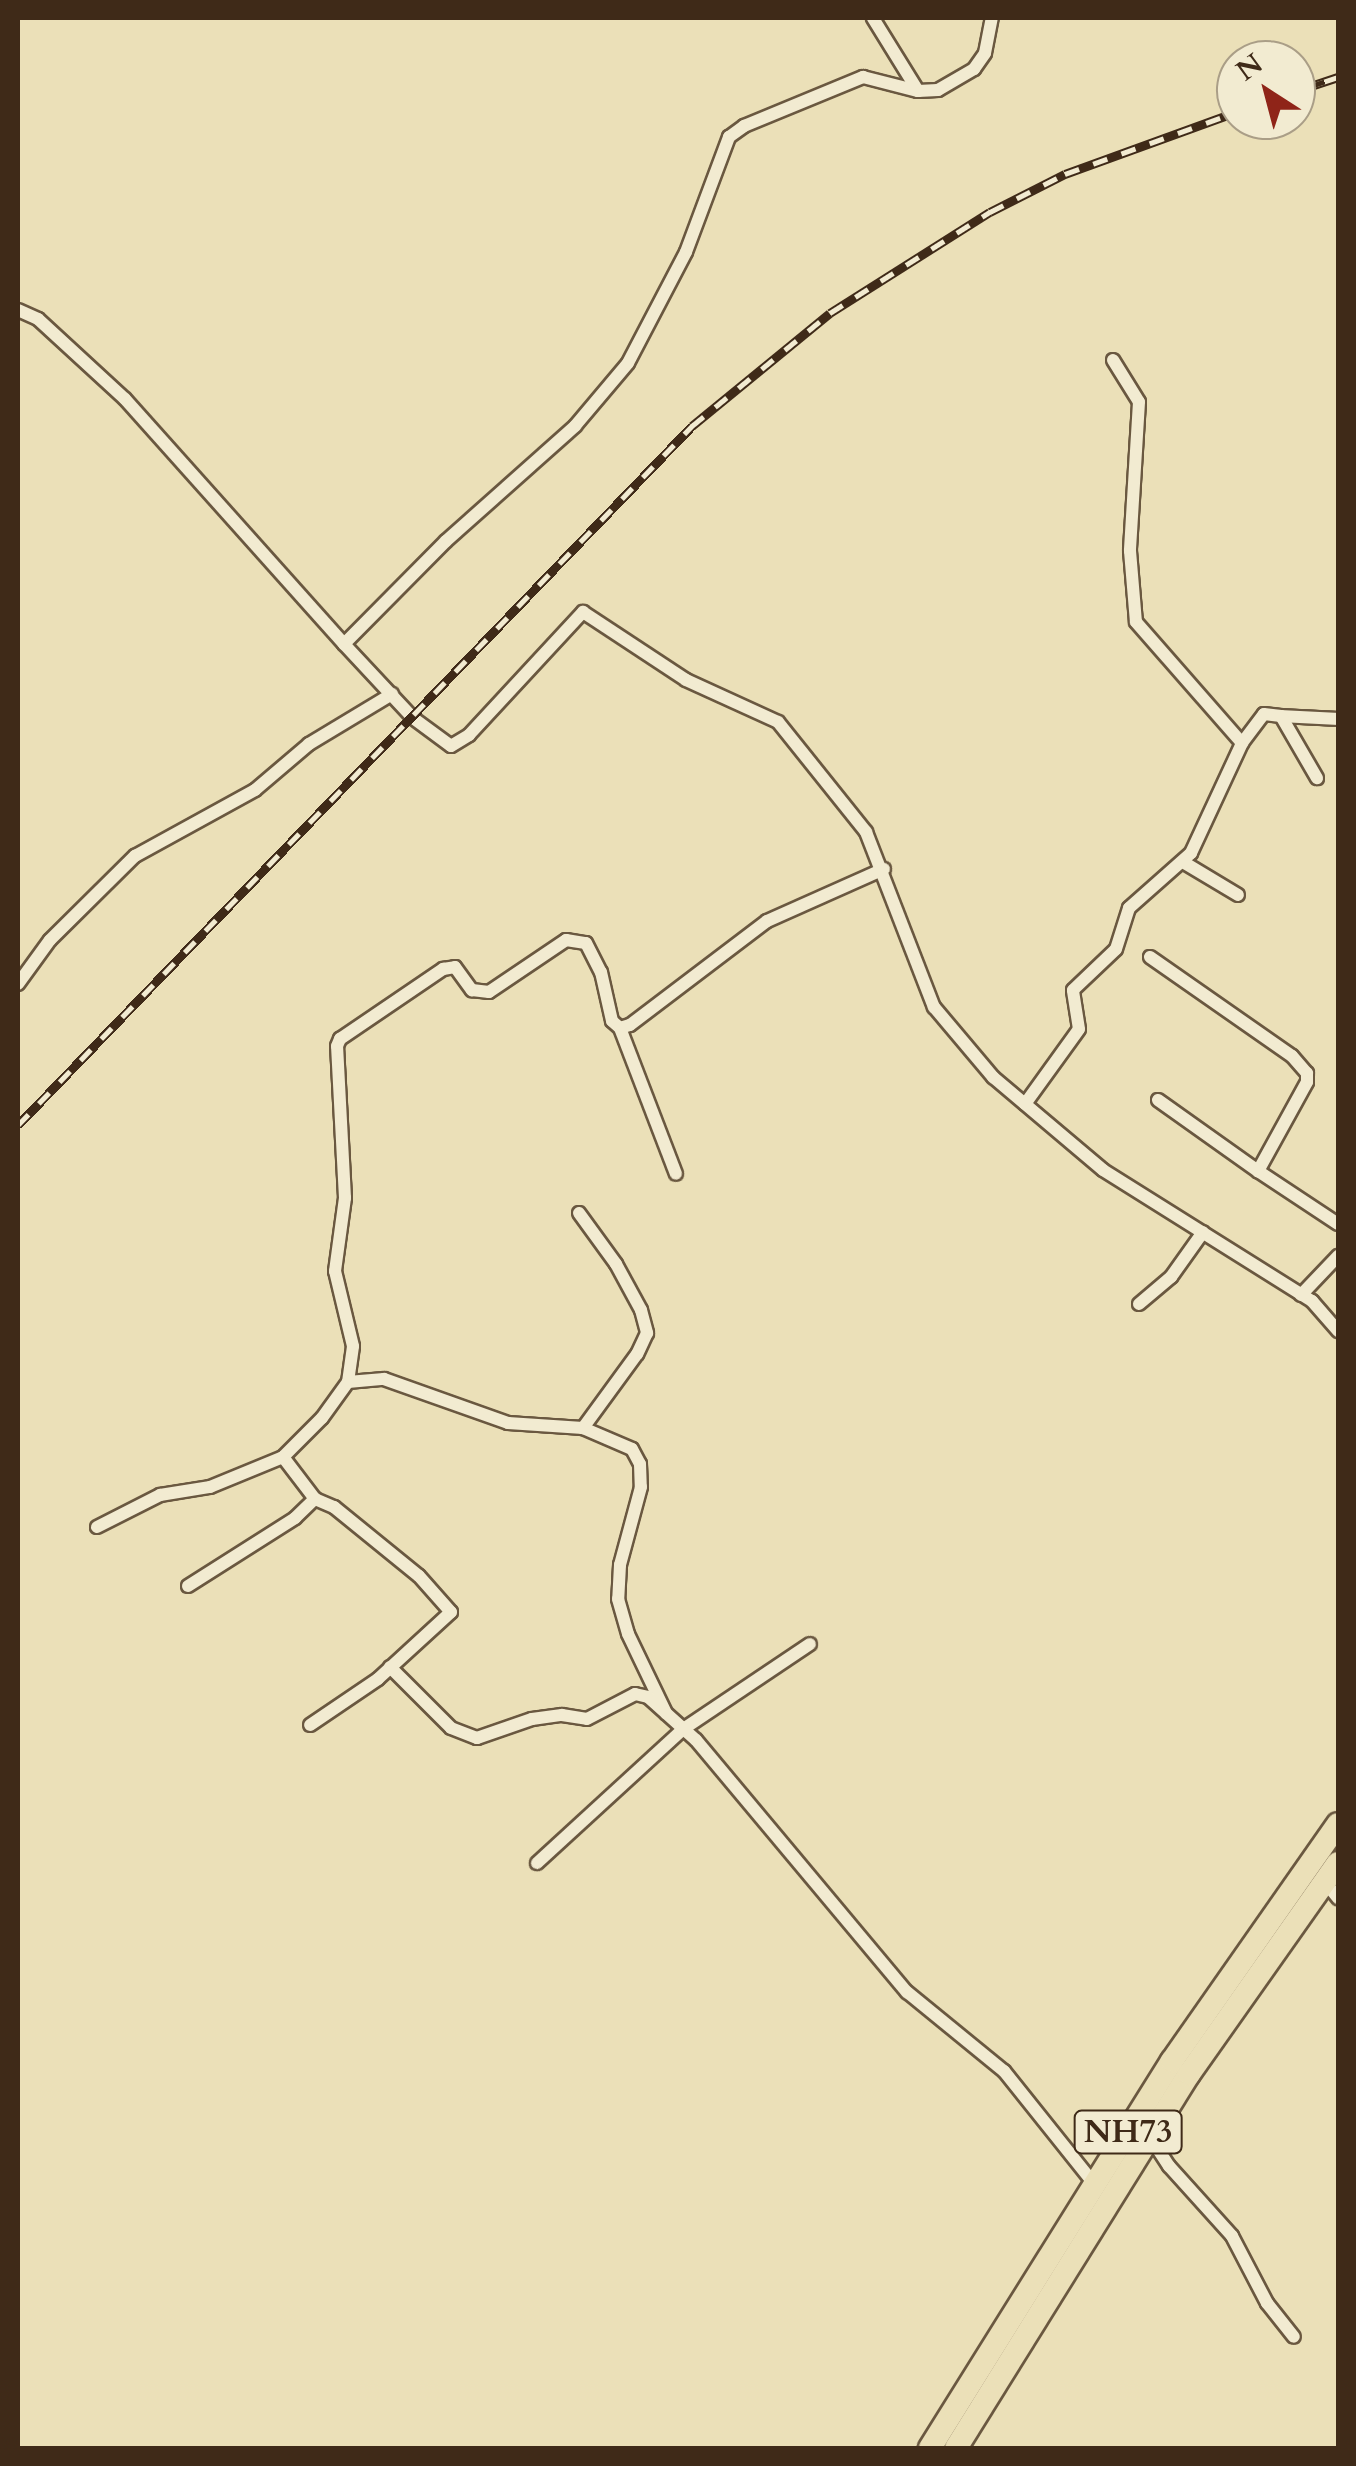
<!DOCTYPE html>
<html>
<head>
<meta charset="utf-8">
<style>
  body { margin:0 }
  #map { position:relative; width:1356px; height:2466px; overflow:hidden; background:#ebe0b8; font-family:Cardo,serif }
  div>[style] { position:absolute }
  .roads { filter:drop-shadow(2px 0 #6a5840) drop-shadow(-2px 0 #6a5840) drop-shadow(0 2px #6a5840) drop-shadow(0 -2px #6a5840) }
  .street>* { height:12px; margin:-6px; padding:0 6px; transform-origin:6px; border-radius:6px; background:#f2ebd1 }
  .highway>* { height:22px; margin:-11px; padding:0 11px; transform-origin:11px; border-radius:11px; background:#ebe0b8 }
  .rail>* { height:9px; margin-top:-4.5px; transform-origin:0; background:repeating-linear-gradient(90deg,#f2ebd1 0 15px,#3f2a18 0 30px); box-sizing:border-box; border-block:2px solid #3f2a18 }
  span { translate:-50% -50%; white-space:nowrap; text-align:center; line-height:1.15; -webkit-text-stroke:8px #f2ebd1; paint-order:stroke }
  .shield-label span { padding:2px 8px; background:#f2ebd1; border:2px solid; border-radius:8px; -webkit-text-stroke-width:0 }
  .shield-label { font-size:32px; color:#3f2a18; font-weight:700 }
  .frame { position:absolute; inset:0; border:20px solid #3f2a18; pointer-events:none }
  .north { position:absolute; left:1216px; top:40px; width:100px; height:100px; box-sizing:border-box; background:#f2ebd1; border:2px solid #aa9e87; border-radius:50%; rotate:324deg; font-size:28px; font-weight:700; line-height:40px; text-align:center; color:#3f2a18 }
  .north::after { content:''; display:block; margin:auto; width:35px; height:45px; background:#8f2418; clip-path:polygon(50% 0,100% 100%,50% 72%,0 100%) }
</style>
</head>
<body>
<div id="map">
  <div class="roads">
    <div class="street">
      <i style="left:918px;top:91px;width:20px;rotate:-3deg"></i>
      <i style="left:938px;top:90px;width:42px;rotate:-30.3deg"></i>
      <i style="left:974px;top:69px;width:19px;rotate:-55deg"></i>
      <i style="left:985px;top:53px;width:36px;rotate:-79deg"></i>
      <i style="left:18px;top:310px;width:22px;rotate:24deg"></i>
      <i style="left:38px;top:319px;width:118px;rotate:42.6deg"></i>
      <i style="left:125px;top:399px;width:329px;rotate:48.2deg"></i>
      <i style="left:344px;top:644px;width:145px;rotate:-45.3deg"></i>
      <i style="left:446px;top:541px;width:173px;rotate:-41.7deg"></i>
      <i style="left:575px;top:426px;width:82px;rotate:-49.9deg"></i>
      <i style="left:628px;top:363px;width:125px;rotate:-62.4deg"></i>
      <i style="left:686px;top:252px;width:123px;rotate:-69.5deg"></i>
      <i style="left:729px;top:137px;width:19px;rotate:-36deg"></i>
      <i style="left:744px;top:126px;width:129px;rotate:-22.4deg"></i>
      <i style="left:863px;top:77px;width:57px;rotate:14.3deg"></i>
      <i style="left:918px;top:91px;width:86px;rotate:-121.7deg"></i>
      <i style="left:1113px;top:360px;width:49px;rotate:58.2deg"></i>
      <i style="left:1139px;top:402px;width:149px;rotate:93.5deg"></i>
      <i style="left:1130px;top:551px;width:71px;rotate:85.2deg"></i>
      <i style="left:1136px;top:622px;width:161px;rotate:48.8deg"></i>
      <i style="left:344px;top:644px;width:101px;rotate:47deg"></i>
      <i style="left:413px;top:718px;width:47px;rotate:36.4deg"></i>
      <i style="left:451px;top:746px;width:21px;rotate:-31deg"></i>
      <i style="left:469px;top:735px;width:168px;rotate:-47.2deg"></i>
      <i style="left:583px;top:612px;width:123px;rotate:33.4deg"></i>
      <i style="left:686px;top:680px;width:101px;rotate:24.5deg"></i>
      <i style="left:778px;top:722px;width:141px;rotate:51.3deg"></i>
      <i style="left:866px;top:832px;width:188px;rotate:68.8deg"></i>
      <i style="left:934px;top:1007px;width:92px;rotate:49.9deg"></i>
      <i style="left:993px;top:1077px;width:144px;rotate:40.2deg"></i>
      <i style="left:1103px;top:1170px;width:247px;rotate:32.1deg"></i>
      <i style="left:1312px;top:1301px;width:40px;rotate:49deg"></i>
      <i style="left:1281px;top:716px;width:57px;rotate:3deg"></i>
      <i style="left:1183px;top:862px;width:64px;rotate:31deg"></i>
      <i style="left:1150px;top:957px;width:173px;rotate:34.9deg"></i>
      <i style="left:1292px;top:1056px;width:23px;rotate:49deg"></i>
      <i style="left:1307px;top:1073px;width:9px;rotate:90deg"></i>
      <i style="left:1307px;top:1082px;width:102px;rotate:118.8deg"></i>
      <i style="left:1258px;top:1171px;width:96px;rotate:33.5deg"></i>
      <i style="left:18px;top:984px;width:54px;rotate:-54deg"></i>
      <i style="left:50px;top:940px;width:120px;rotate:-44.7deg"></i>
      <i style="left:135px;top:856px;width:137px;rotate:-28.8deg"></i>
      <i style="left:255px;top:790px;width:71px;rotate:-40.4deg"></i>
      <i style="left:309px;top:744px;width:97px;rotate:-31.1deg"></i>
      <i style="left:620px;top:1028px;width:156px;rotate:69deg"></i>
      <i style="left:1158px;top:1100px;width:123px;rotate:35.4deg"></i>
      <i style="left:1025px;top:1104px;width:92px;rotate:-54.2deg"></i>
      <i style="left:1079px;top:1029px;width:39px;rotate:-99deg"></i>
      <i style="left:1073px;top:990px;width:59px;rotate:-43.6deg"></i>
      <i style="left:1116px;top:949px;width:43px;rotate:-72.4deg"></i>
      <i style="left:1129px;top:908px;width:83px;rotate:-41.6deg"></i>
      <i style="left:1191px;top:853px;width:121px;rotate:-65.1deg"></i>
      <i style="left:1242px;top:743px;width:36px;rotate:-53deg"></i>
      <i style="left:1264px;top:714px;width:17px;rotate:7deg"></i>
      <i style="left:1281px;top:716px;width:72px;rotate:59.9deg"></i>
      <i style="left:579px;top:1213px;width:63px;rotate:54deg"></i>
      <i style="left:616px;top:1264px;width:52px;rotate:61.5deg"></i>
      <i style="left:641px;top:1310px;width:24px;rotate:75deg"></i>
      <i style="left:647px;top:1333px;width:23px;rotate:115deg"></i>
      <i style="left:637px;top:1354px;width:92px;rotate:126.1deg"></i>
      <i style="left:1301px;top:1295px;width:54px;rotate:-46.5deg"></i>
      <i style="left:1139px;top:1304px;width:42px;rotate:-40.2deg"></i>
      <i style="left:1171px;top:1277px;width:55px;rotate:-54.6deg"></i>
      <i style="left:348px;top:1382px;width:36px;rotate:-5deg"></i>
      <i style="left:384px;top:1379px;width:132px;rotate:19.5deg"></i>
      <i style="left:508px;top:1423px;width:75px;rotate:3.8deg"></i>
      <i style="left:583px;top:1428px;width:53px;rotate:23.2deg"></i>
      <i style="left:632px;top:1449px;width:17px;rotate:62deg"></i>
      <i style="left:640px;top:1464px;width:23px;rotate:88deg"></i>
      <i style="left:641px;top:1487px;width:81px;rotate:105.1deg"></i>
      <i style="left:620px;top:1565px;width:34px;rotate:93deg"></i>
      <i style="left:618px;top:1599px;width:36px;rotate:74deg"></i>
      <i style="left:628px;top:1634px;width:88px;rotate:64.3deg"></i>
      <i style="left:283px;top:1457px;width:53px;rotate:52.7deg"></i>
      <i style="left:315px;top:1499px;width:21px;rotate:23deg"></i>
      <i style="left:334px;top:1507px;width:109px;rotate:39.1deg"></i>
      <i style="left:419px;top:1576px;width:48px;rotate:48.4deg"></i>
      <i style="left:451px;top:1612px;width:99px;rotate:137.5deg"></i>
      <i style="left:378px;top:1679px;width:82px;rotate:145.9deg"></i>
      <i style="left:97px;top:1527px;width:71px;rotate:-26.9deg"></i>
      <i style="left:160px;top:1495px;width:51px;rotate:-9.1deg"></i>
      <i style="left:210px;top:1487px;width:79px;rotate:-22.3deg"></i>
      <i style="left:283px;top:1457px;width:55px;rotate:-45deg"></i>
      <i style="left:322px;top:1418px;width:44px;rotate:-54.2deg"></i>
      <i style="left:348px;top:1382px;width:36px;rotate:-82deg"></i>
      <i style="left:353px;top:1346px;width:77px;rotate:-103.5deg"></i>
      <i style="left:335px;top:1271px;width:74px;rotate:-82.2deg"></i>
      <i style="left:345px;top:1198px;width:152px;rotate:-93deg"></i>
      <i style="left:337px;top:1046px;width:8px;rotate:-67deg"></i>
      <i style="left:340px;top:1039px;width:125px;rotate:-34.2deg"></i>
      <i style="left:443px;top:969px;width:12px;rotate:-9deg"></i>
      <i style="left:455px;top:967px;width:29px;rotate:54deg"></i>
      <i style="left:472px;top:990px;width:17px;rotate:7deg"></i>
      <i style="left:489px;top:992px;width:93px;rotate:-34deg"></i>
      <i style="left:566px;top:940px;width:20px;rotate:9deg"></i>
      <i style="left:586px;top:943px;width:33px;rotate:63deg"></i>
      <i style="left:601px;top:972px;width:50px;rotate:77.3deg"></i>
      <i style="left:612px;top:1021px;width:11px;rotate:41deg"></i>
      <i style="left:620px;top:1028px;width:10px;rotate:-17deg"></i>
      <i style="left:630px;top:1025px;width:172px;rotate:-37.2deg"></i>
      <i style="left:767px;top:921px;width:128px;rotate:-24deg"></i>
      <i style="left:188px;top:1586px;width:127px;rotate:-32.4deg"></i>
      <i style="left:295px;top:1518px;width:28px;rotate:-44deg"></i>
      <i style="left:390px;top:1667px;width:86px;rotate:45deg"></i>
      <i style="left:451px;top:1728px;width:28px;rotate:21deg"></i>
      <i style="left:477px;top:1738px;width:58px;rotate:-19.1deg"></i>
      <i style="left:532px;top:1719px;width:30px;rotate:-8deg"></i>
      <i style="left:562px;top:1715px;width:25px;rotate:9deg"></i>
      <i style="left:587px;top:1719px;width:54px;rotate:-27.5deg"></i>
      <i style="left:635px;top:1694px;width:13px;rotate:13deg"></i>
      <i style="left:648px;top:1697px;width:64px;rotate:41.9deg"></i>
      <i style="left:696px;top:1740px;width:329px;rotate:50.1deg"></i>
      <i style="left:907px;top:1992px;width:125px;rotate:39.2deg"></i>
      <i style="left:1004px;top:2071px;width:146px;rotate:51.4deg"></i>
      <i style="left:537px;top:1863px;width:197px;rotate:-42.5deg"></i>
      <i style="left:682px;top:1730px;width:154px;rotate:-33.9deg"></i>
      <i style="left:1325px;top:1882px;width:21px;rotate:51deg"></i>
      <i style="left:1150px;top:2137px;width:35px;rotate:57deg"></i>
      <i style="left:1169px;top:2166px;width:94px;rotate:48deg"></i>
      <i style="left:1232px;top:2236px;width:76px;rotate:62.4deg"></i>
      <i style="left:1267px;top:2303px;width:43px;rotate:51.5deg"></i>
    </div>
    <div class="highway">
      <i style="left:930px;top:2448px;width:456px;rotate:-58deg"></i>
      <i style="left:1172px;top:2061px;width:289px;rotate:-55deg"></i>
      <i style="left:956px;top:2448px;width:441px;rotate:-58.1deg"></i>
      <i style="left:1189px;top:2074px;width:258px;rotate:-54.8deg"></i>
    </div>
  </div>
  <div class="rail">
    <i style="left:1296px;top:91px;width:44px;rotate:-18.4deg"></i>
    <i style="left:18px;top:1125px;width:971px;rotate:-46.04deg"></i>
    <i style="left:692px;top:426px;width:178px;rotate:-39.3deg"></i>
    <i style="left:830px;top:313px;width:189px;rotate:-32.3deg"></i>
    <i style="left:990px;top:212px;width:84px;rotate:-26.9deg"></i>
    <i style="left:1065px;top:174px;width:182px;rotate:-19.9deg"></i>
  </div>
  <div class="shield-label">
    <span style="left:1128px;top:2132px">NH73</span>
  </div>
  <div class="frame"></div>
  <div class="north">N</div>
</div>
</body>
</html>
